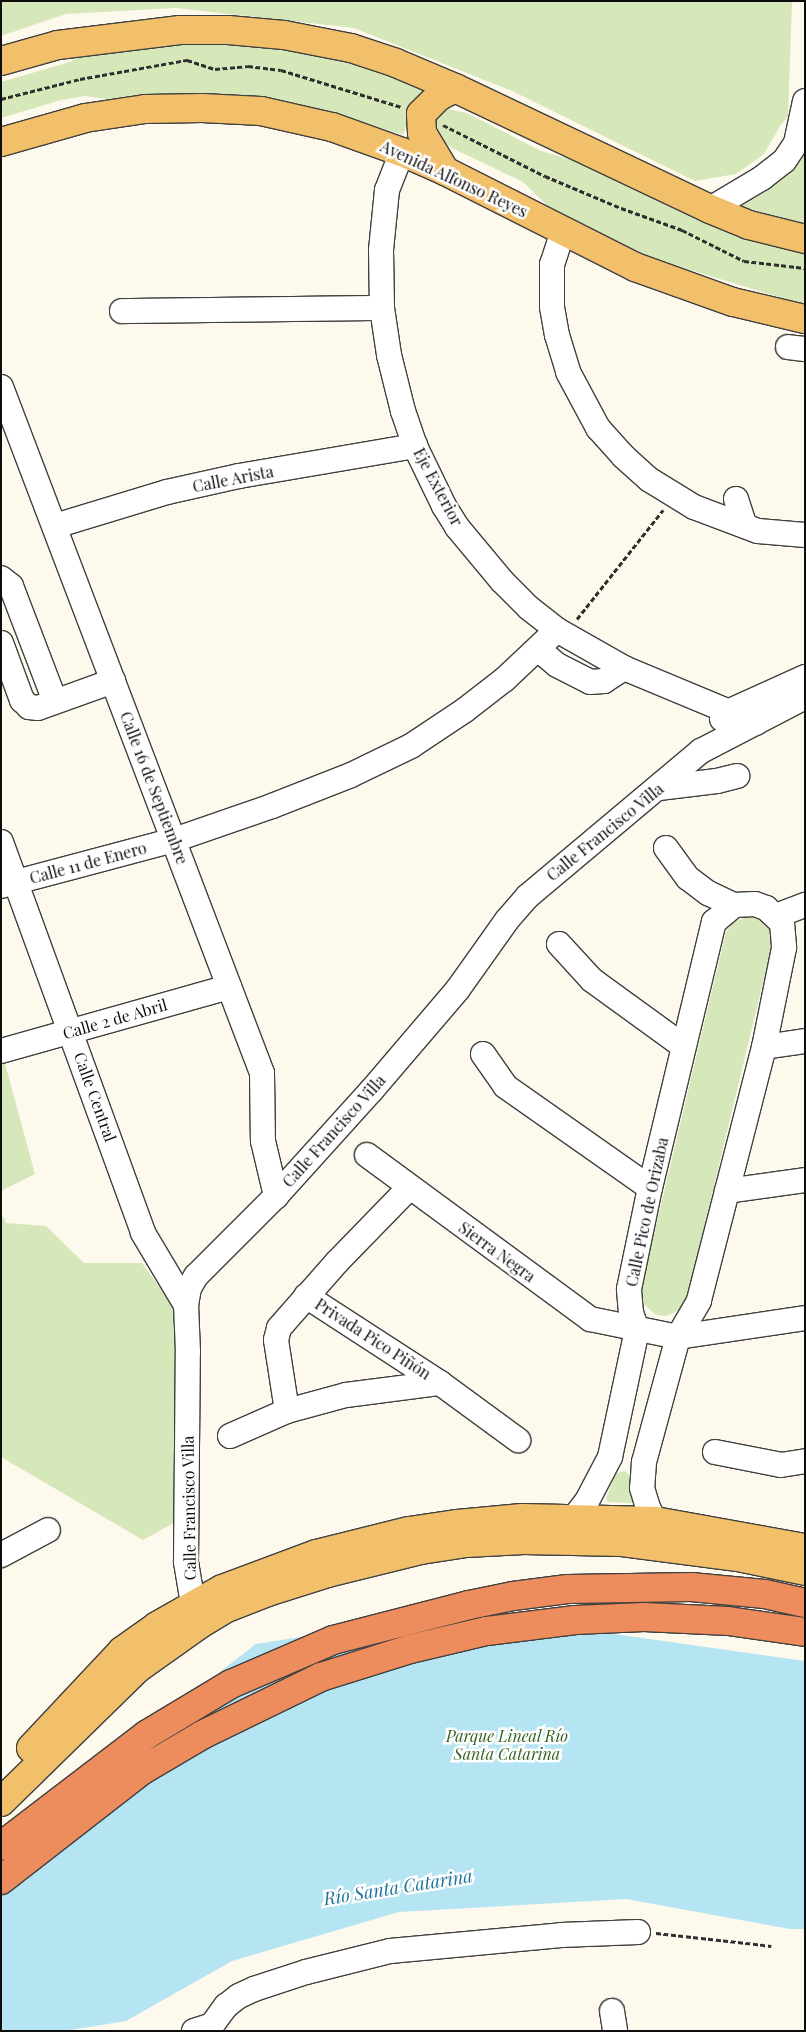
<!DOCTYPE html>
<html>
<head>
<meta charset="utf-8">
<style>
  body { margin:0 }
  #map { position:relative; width:806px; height:2032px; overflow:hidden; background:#fef9ed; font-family:"Playfair Display",serif }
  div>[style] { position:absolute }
  .green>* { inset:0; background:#d6e7b9 }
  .water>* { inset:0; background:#b5e4f3 }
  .path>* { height:3px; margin-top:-1.5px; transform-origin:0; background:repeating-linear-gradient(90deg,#2f2f2f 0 5px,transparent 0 7.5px) }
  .roads { filter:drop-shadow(1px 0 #404040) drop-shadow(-1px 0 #404040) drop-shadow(0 1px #404040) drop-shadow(0 -1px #404040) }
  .minor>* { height:24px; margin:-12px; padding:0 12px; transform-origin:12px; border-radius:12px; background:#fff }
  .major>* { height:28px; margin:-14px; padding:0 14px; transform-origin:14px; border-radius:14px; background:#f2bf6a }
  .highway>* { height:28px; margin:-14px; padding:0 14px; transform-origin:14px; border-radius:14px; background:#ed8c5c }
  span { translate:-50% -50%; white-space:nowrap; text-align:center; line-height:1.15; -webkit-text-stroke:5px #fff; paint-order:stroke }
  .street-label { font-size:16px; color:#0d0d0d }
  .park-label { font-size:16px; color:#366120; font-style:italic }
  .water-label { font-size:18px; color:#1c7298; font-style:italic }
  .frame { position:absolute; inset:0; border:2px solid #0d0d0d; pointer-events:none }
</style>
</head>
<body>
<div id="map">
  <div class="green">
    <i style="clip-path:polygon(1px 1px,792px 1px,788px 116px,780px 126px,764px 154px,736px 174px,695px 181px,512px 91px,354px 28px,176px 8px,66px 14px,1px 36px)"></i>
    <i style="clip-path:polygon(231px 39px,298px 47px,379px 71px,426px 88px,409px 115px,403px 135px,344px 116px,264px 100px,113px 100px,85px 96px,61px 100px,1px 118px,1px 82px,70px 62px,90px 50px)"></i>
    <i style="clip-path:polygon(443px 108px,467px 113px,541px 151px,572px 160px,712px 224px,805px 249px,805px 305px,651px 258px,551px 209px,523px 182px,452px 148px,431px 133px,431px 115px)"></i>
    <i style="clip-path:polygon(805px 142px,805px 224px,743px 207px,741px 202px)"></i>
    <i style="clip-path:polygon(749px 916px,759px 920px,770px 930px,771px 949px,687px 1298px,682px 1308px,674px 1313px,666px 1316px,656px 1315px,644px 1304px,641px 1288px,726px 932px,734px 922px)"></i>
    <i style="clip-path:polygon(4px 1060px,35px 1174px,1px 1191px,1px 1061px)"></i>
    <i style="clip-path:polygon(1px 1213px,6px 1223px,46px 1226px,84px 1263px,142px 1263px,176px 1310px,179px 1520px,143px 1540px,1px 1457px)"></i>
    <i style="clip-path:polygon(624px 1471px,630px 1475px,635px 1503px,608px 1502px,606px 1499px,615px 1474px)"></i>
  </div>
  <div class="water">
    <i style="clip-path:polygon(459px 1612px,805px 1661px,805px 1929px,790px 1929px,626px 1899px,399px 1912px,232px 1961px,126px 2021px,64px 2031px,1px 2031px,1px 1841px,256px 1644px)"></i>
  </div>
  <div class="path">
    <i style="left:1px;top:99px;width:81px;rotate:-14.2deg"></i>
    <i style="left:80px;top:79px;width:109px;rotate:-10.1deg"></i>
    <i style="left:187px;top:60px;width:29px;rotate:18deg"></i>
    <i style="left:215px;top:69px;width:33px;rotate:-5deg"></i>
    <i style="left:248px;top:66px;width:33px;rotate:7deg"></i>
    <i style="left:281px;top:70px;width:126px;rotate:17.1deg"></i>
    <i style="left:443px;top:125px;width:114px;rotate:26.6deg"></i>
    <i style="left:545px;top:176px;width:82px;rotate:22.8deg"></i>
    <i style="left:621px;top:208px;width:65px;rotate:19.8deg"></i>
    <i style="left:682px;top:230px;width:69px;rotate:26.6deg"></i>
    <i style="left:744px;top:261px;width:61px;rotate:6.5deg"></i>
    <i style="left:577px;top:619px;width:139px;rotate:-51.7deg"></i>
    <i style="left:656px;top:1933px;width:116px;rotate:6.4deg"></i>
  </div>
  <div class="roads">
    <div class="minor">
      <i style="left:402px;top:152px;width:41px;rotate:111.5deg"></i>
      <i style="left:387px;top:190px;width:60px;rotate:95.7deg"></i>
      <i style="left:381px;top:250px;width:58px;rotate:89deg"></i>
      <i style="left:382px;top:308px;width:48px;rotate:81.5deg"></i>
      <i style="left:389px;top:355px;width:58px;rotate:76deg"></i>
      <i style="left:403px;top:411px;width:37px;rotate:71deg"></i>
      <i style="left:415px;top:446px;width:67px;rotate:64.2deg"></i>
      <i style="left:444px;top:506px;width:25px;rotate:58deg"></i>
      <i style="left:457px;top:527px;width:70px;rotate:50.2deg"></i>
      <i style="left:502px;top:581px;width:38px;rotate:45deg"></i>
      <i style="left:529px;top:608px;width:36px;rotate:38deg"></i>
      <i style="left:557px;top:630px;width:77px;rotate:29.6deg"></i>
      <i style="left:624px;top:668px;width:143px;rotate:22.6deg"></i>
      <i style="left:710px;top:209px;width:61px;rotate:-30.8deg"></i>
      <i style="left:762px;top:178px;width:28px;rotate:-38deg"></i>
      <i style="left:784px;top:161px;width:22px;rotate:-56deg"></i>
      <i style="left:796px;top:143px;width:43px;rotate:-77.9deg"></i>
      <i style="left:563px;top:231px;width:35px;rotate:108deg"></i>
      <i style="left:552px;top:264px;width:43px;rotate:90deg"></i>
      <i style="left:552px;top:307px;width:28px;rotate:80deg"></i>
      <i style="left:557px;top:335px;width:39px;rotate:73deg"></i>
      <i style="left:568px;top:372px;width:64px;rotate:61.8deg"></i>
      <i style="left:598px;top:428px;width:38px;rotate:48deg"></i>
      <i style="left:623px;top:456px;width:36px;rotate:42deg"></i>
      <i style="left:650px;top:480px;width:52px;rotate:31.5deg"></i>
      <i style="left:694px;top:507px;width:68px;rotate:20.6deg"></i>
      <i style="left:758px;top:531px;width:47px;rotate:4.9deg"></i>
      <i style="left:122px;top:311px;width:260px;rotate:-0.7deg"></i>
      <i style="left:788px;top:347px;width:17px;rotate:7deg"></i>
      <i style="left:1px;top:387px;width:734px;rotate:69.17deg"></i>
      <i style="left:262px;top:1073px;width:68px;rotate:89.2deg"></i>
      <i style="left:263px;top:1141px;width:57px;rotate:76.7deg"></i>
      <i style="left:736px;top:499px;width:28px;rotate:72deg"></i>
      <i style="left:55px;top:526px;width:117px;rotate:-16.9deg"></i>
      <i style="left:167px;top:492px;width:74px;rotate:-12.5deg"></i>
      <i style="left:239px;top:476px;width:179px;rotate:-9.7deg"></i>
      <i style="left:1px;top:578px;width:13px;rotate:39deg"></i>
      <i style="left:11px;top:586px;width:123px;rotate:69.1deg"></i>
      <i style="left:1px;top:643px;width:61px;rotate:69.8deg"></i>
      <i style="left:22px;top:700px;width:10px;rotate:45deg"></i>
      <i style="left:29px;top:707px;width:9px;rotate:6deg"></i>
      <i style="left:38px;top:708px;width:80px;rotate:-19.8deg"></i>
      <i style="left:538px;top:649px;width:25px;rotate:40deg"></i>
      <i style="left:557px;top:665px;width:37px;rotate:27deg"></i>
      <i style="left:590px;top:682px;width:14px;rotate:-4deg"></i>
      <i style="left:604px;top:681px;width:24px;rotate:-33deg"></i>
      <i style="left:722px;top:719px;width:11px;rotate:-45deg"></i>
      <i style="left:730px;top:711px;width:82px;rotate:-24.4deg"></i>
      <i style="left:659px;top:788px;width:58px;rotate:-6.9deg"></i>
      <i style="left:717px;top:781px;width:21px;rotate:-14deg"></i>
      <i style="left:1px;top:842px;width:416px;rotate:70deg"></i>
      <i style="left:143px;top:1233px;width:84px;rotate:59.2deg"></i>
      <i style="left:666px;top:848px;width:37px;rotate:54deg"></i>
      <i style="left:688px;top:878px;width:25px;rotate:37deg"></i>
      <i style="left:708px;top:893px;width:29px;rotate:25deg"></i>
      <i style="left:1px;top:886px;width:179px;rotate:-14.9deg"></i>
      <i style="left:174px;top:840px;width:104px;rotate:-19.1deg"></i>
      <i style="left:272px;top:806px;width:85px;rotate:-21.4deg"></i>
      <i style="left:351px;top:775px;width:67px;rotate:-25.8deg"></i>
      <i style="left:411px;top:746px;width:65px;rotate:-33.7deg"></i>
      <i style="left:465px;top:710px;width:51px;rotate:-37.8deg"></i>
      <i style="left:505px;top:679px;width:71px;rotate:-43.3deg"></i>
      <i style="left:776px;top:916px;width:31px;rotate:-21deg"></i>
      <i style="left:559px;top:944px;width:49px;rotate:47.5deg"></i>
      <i style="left:592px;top:980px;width:112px;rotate:36deg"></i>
      <i style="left:764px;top:1047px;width:41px;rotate:-8.3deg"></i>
      <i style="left:1px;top:1051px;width:237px;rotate:-15.7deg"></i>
      <i style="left:483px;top:1054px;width:39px;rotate:55deg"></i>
      <i style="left:505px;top:1086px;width:177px;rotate:35.1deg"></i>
      <i style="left:367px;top:1155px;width:277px;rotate:36.3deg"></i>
      <i style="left:590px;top:1319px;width:90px;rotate:11.6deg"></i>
      <i style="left:678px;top:1337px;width:128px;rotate:-8.5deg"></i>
      <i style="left:727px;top:1191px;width:79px;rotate:-8deg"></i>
      <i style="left:306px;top:1296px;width:160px;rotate:33deg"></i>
      <i style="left:440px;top:1383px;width:97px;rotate:36.2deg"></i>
      <i style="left:287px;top:1411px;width:72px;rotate:-98.8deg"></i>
      <i style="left:276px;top:1340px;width:12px;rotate:-76deg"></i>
      <i style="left:279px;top:1328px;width:88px;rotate:-48.7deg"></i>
      <i style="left:337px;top:1262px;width:103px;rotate:-45.8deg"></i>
      <i style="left:230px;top:1436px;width:62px;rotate:-23.7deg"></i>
      <i style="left:287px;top:1411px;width:61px;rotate:-15.2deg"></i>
      <i style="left:346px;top:1395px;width:95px;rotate:-7.3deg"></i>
      <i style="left:715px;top:1452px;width:67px;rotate:11.1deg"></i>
      <i style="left:781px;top:1465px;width:24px;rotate:-9deg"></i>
      <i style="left:573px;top:1519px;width:23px;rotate:-52deg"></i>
      <i style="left:587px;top:1501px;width:50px;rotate:-62.4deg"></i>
      <i style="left:610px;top:1457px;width:130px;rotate:-78deg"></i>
      <i style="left:637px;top:1330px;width:18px;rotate:-109deg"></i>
      <i style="left:631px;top:1313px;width:24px;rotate:-95deg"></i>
      <i style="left:629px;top:1289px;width:103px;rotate:-78.3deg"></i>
      <i style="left:650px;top:1188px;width:274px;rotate:-76.5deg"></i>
      <i style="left:714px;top:922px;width:26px;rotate:-40deg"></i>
      <i style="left:734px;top:905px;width:21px;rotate:-3deg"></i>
      <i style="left:755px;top:904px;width:12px;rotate:20deg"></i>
      <i style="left:766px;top:908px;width:22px;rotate:43deg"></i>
      <i style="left:782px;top:923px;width:25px;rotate:85deg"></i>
      <i style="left:784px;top:948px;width:101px;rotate:101.4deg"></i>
      <i style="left:764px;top:1047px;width:262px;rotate:104.4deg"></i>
      <i style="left:699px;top:1301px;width:42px;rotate:120.3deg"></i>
      <i style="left:678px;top:1337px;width:130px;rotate:105.2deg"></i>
      <i style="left:644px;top:1462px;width:26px;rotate:94deg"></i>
      <i style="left:642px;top:1488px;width:21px;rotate:73deg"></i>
      <i style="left:648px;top:1508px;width:15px;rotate:62deg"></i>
      <i style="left:1px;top:1555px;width:53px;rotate:-28deg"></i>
      <i style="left:193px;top:1604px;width:43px;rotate:-99.5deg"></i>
      <i style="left:186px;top:1562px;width:210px;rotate:-89.5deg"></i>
      <i style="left:188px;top:1352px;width:47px;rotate:-92.4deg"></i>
      <i style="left:186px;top:1305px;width:17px;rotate:-80deg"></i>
      <i style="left:189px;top:1288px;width:14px;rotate:-60deg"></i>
      <i style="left:196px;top:1276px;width:113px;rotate:-45deg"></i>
      <i style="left:276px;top:1196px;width:142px;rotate:-47.9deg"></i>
      <i style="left:371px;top:1091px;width:134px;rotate:-49.5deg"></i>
      <i style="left:458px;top:989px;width:85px;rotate:-54.6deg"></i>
      <i style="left:507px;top:920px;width:32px;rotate:-49deg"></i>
      <i style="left:528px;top:896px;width:226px;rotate:-40deg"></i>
      <i style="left:701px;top:751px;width:117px;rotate:-27.4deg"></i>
      <i style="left:612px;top:2011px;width:20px;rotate:81deg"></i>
      <i style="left:194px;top:2031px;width:19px;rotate:-18deg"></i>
      <i style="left:212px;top:2025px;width:24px;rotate:-54deg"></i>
      <i style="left:226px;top:2006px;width:16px;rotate:-38deg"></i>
      <i style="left:239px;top:1996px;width:17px;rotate:-25deg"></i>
      <i style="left:254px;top:1989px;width:55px;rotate:-18.1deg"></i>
      <i style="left:306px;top:1972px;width:87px;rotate:-14deg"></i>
      <i style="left:390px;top:1951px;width:172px;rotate:-5.3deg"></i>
      <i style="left:561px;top:1935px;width:77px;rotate:-2.2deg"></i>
    </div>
    <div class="major">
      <i style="left:1px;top:61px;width:59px;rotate:-15.7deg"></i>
      <i style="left:58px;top:45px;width:123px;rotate:-7deg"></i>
      <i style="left:180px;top:30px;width:48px"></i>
      <i style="left:228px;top:30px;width:56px;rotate:5.1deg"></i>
      <i style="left:284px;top:35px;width:68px;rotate:11deg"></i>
      <i style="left:351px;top:48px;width:47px;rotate:18.4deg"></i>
      <i style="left:396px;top:63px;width:64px;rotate:23deg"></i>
      <i style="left:455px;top:88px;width:282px;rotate:25.4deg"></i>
      <i style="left:710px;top:209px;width:42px;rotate:22.3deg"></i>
      <i style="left:749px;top:225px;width:58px;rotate:14deg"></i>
      <i style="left:1px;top:142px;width:87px;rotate:-15.9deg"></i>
      <i style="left:85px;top:118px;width:61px;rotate:-8.5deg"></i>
      <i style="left:145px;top:109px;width:57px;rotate:-1deg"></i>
      <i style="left:202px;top:108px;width:59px;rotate:2.9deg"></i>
      <i style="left:261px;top:111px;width:73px;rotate:12.7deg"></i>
      <i style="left:332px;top:127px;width:74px;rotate:19.7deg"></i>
      <i style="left:402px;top:152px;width:47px;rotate:23.8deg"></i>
      <i style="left:445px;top:171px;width:213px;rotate:26.8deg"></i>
      <i style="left:635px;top:267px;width:104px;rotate:19.7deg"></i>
      <i style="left:733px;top:302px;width:74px;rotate:13.3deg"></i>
      <i style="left:445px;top:171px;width:44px;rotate:-121.2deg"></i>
      <i style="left:422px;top:133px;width:19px;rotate:-93deg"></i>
      <i style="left:421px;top:114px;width:24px;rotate:-45deg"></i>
      <i style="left:438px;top:97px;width:19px;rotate:-28deg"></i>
      <i style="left:31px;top:1748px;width:133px;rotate:-46.8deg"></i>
      <i style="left:122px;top:1651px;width:43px;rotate:-35.5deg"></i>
      <i style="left:157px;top:1626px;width:75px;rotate:-29.6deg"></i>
      <i style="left:222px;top:1589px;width:100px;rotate:-20.4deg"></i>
      <i style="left:316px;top:1554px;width:96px;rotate:-13.9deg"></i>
      <i style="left:409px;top:1531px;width:49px;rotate:-8.3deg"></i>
      <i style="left:457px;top:1524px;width:65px;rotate:-5.3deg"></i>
      <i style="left:522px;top:1518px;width:133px;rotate:1.3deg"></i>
      <i style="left:655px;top:1521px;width:152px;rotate:10.2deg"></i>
      <i style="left:1px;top:1802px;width:192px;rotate:-44.4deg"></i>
      <i style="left:138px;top:1668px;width:76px;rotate:-35.4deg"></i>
      <i style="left:200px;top:1624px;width:31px;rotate:-31deg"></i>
      <i style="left:227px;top:1608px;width:44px;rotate:-21.3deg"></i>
      <i style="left:268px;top:1592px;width:63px;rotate:-17.6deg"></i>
      <i style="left:328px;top:1573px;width:96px;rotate:-13.9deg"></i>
      <i style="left:421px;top:1550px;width:46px;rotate:-8.8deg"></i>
      <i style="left:466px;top:1543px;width:58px;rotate:-3deg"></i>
      <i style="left:524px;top:1540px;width:98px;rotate:1.2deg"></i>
      <i style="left:622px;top:1542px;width:117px;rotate:7.4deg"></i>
      <i style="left:738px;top:1557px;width:68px;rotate:11.8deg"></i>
    </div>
    <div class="highway">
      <i style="left:1px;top:1846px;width:183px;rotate:-37.4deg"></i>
      <i style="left:146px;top:1735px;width:99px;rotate:-31deg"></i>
      <i style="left:231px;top:1684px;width:111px;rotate:-23.3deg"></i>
      <i style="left:333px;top:1640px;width:140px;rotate:-14.4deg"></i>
      <i style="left:469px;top:1605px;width:45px;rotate:-11.6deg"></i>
      <i style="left:513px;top:1596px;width:55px;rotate:-7.3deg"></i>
      <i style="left:568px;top:1589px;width:123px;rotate:-0.9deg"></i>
      <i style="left:691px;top:1587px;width:74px;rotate:5.4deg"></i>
      <i style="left:765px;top:1594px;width:41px;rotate:12.7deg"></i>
      <i style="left:1px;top:1880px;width:177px;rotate:-37.9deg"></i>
      <i style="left:141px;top:1771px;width:71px;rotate:-30.5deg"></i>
      <i style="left:202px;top:1735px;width:132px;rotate:-26deg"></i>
      <i style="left:321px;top:1677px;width:93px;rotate:-17.5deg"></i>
      <i style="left:410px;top:1649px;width:79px;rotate:-13.2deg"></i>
      <i style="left:487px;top:1631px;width:89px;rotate:-7.1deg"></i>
      <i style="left:575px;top:1620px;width:69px;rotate:-2.5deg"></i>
      <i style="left:644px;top:1617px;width:84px;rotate:2.7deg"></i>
      <i style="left:728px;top:1621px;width:78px;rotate:8.1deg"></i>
    </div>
  </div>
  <div class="street-label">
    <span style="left:454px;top:179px;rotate:25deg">Avenida Alfonso Reyes</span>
    <span style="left:233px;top:479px;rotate:-11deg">Calle Arista</span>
    <span style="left:438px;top:487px;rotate:62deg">Eje Exterior</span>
    <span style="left:154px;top:788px;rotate:69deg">Calle 16 de Septiembre</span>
    <span style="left:605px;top:832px;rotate:-39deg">Calle Francisco Villa</span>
    <span style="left:88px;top:863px;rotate:-15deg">Calle 11 de Enero</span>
    <span style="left:115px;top:1019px;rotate:-16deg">Calle 2 de Abril</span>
    <span style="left:95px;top:1097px;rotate:70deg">Calle Central</span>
    <span style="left:334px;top:1131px;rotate:-48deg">Calle Francisco Villa</span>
    <span style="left:647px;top:1212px;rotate:-78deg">Calle Pico de Orizaba</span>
    <span style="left:497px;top:1252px;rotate:36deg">Sierra Negra</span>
    <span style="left:373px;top:1339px;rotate:33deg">Privada Pico Piñón</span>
    <span style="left:189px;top:1508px;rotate:-91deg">Calle Francisco Villa</span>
  </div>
  <div class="park-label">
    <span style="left:507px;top:1745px">Parque Lineal Río<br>Santa Catarina</span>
  </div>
  <div class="water-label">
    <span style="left:398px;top:1887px;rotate:-9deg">Río Santa Catarina</span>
  </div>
  <div class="frame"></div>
</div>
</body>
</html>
